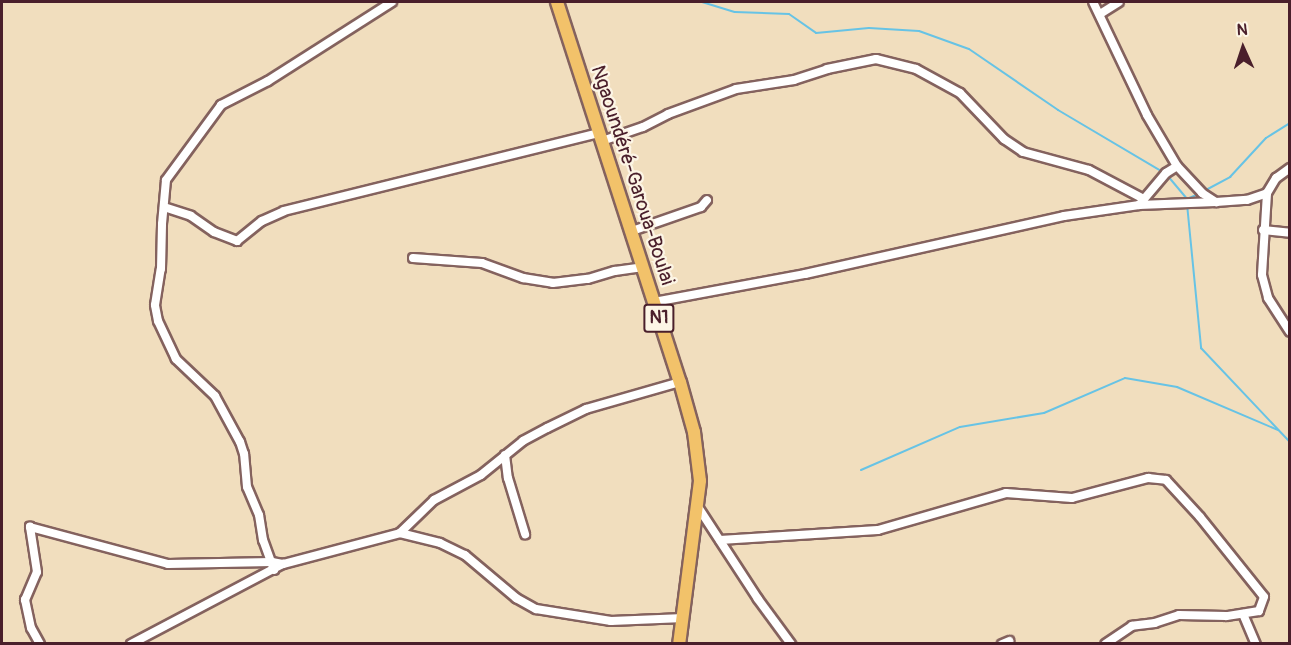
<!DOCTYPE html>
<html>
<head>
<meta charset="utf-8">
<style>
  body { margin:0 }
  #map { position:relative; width:1291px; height:645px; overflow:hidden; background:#f1debe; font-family:Pangolin,sans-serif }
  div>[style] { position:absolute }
  .stream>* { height:2px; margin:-1px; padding:0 1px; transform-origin:1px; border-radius:1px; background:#67c3e5 }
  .roads { filter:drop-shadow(2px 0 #84625e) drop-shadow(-2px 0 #84625e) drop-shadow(0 2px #84625e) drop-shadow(0 -2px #84625e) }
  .minor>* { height:8px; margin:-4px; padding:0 4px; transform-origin:4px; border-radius:4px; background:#fff }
  .trunk>* { height:12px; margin:-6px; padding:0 6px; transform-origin:6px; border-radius:6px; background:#f2c26a }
  span { translate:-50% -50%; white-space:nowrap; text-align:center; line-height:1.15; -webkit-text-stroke:4.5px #fcf5e5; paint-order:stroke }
  .shield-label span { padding:2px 4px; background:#fcf5e5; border:2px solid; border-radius:4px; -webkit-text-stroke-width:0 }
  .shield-label { font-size:18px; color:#4a1f2b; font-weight:700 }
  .street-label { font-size:20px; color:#4a1f2b }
  .frame { position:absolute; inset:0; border:3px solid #4a1f2b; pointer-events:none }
  .north { position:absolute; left:1213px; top:18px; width:60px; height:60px; -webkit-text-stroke:4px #fcf5e5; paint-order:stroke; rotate:357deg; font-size:16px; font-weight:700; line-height:24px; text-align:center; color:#4a1f2b }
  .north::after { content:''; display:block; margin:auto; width:21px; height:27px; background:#4a1f2b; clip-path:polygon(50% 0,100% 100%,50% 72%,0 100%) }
</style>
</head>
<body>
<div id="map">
  <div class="stream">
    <i style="left:702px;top:2px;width:34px;rotate:17deg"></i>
    <i style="left:735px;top:12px;width:54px;rotate:2.1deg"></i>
    <i style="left:789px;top:14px;width:33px;rotate:35deg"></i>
    <i style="left:816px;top:33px;width:53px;rotate:-5.4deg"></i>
    <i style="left:869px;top:28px;width:50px;rotate:3.4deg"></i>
    <i style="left:919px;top:31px;width:53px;rotate:19.8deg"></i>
    <i style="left:969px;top:49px;width:108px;rotate:34.4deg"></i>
    <i style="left:1058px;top:110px;width:122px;rotate:30.6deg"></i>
    <i style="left:1167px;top:175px;width:31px;rotate:50deg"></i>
    <i style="left:1204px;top:191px;width:30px;rotate:-28deg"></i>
    <i style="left:1230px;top:177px;width:53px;rotate:-47.3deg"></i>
    <i style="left:1266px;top:138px;width:28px;rotate:-32deg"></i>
    <i style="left:1187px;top:199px;width:12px;rotate:-24deg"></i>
    <i style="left:1187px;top:204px;width:145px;rotate:84.4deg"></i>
    <i style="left:1201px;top:348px;width:129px;rotate:46.6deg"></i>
    <i style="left:861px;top:470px;width:108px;rotate:-23.5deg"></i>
    <i style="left:960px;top:427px;width:85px;rotate:-9.5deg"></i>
    <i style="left:1044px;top:413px;width:88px;rotate:-23.4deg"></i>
    <i style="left:1125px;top:378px;width:53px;rotate:9.8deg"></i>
    <i style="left:1177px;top:387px;width:110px;rotate:23.1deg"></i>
  </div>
  <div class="roads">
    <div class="minor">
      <i style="left:1100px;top:14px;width:22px;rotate:-32deg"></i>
      <i style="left:602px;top:141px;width:43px;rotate:-18.9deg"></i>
      <i style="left:643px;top:127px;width:28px;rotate:-27deg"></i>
      <i style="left:668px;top:114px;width:72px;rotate:-20.2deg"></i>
      <i style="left:736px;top:89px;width:59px;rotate:-8.8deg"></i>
      <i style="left:794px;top:80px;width:35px;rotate:-18deg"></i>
      <i style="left:827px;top:69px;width:50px;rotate:-11.5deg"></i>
      <i style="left:876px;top:59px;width:41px;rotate:14deg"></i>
      <i style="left:916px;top:69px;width:50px;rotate:28.6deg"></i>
      <i style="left:960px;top:93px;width:64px;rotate:46.3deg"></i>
      <i style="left:1004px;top:139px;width:23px;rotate:34deg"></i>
      <i style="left:1023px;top:152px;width:68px;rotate:15.3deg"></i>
      <i style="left:1089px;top:170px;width:62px;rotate:27.8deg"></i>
      <i style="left:1177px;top:166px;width:37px;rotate:47deg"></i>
      <i style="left:1202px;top:193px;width:17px;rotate:33deg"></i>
      <i style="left:1216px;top:202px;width:31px;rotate:-4deg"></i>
      <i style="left:1247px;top:200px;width:21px;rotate:-19deg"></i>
      <i style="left:1290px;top:168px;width:17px;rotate:144deg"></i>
      <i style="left:1276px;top:178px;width:17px;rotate:121deg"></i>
      <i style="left:1267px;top:193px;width:82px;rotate:93.5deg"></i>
      <i style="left:1262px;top:275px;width:24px;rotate:75deg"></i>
      <i style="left:1268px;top:298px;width:40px;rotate:57.1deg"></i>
      <i style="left:1139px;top:205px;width:77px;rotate:-2.2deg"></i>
      <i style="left:164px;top:207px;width:28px;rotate:18deg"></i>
      <i style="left:191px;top:216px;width:28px;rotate:35deg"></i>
      <i style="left:214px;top:232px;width:25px;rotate:21deg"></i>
      <i style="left:237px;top:241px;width:32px;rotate:-39deg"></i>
      <i style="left:262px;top:221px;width:24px;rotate:-24deg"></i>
      <i style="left:284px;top:211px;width:325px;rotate:-13.9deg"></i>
      <i style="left:1263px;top:230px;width:27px;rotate:6deg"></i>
      <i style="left:632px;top:231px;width:73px;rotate:-19.2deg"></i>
      <i style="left:701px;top:207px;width:9px;rotate:-49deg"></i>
      <i style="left:413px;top:258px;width:69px;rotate:4.1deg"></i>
      <i style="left:482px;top:263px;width:44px;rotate:20.1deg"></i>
      <i style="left:523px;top:278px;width:30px;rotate:9deg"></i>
      <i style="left:553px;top:283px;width:35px;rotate:-7deg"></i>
      <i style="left:588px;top:279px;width:28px;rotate:-17deg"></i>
      <i style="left:615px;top:271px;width:28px;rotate:-8deg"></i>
      <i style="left:654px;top:302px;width:154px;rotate:-10.5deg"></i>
      <i style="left:805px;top:274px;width:265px;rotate:-12.6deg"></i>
      <i style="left:1064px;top:216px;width:76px;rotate:-8.3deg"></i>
      <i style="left:1139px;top:205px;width:42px;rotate:-49.8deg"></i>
      <i style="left:1166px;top:173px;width:13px;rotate:-32deg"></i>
      <i style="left:1177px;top:166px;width:59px;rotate:-120.5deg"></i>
      <i style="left:1147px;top:115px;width:125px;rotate:-115.5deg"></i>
      <i style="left:680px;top:382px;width:98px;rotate:164deg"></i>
      <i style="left:586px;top:409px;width:43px;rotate:154deg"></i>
      <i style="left:547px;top:428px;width:27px;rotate:152deg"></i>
      <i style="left:523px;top:441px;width:54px;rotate:141deg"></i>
      <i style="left:481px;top:475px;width:53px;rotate:152deg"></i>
      <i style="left:434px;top:500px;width:47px;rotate:135.9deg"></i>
      <i style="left:400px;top:533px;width:41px;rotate:14deg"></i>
      <i style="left:440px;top:543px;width:28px;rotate:26deg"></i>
      <i style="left:465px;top:555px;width:67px;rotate:40.1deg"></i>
      <i style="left:516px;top:598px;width:23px;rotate:29deg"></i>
      <i style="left:536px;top:609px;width:76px;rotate:9.1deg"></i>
      <i style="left:611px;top:621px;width:73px;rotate:-2.4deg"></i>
      <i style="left:505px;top:455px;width:23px;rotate:83deg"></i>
      <i style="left:508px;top:478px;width:59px;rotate:73.1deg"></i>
      <i style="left:698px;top:507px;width:110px;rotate:56.9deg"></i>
      <i style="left:758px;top:599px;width:56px;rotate:53.7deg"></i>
      <i style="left:720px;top:540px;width:158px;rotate:-3.6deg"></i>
      <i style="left:878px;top:530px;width:133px;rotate:-16.1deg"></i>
      <i style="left:1006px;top:493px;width:66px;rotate:4.3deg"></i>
      <i style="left:1072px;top:498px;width:79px;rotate:-14.7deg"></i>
      <i style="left:1148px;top:478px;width:18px;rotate:6deg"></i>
      <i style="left:1166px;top:480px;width:50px;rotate:47.4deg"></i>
      <i style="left:1200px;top:517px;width:102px;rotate:51.3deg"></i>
      <i style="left:1264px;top:597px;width:15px;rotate:110deg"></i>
      <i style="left:1259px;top:611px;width:33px;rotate:171deg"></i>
      <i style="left:1226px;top:616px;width:47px;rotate:-178.8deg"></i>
      <i style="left:1179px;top:615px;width:25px;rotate:162deg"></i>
      <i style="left:1155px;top:623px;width:23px;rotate:173deg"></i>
      <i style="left:1132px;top:626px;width:32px;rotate:146deg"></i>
      <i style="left:274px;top:570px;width:32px;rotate:-110deg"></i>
      <i style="left:263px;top:540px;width:25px;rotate:-99deg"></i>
      <i style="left:259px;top:515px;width:30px;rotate:-113deg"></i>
      <i style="left:247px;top:487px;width:33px;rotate:-95deg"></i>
      <i style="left:244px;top:454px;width:13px;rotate:-108deg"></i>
      <i style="left:240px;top:442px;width:52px;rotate:-118.5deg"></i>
      <i style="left:215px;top:396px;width:54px;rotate:-136.5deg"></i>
      <i style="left:176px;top:359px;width:42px;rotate:-115.3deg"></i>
      <i style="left:158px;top:321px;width:16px;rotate:-101deg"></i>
      <i style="left:155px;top:305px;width:36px;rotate:-81deg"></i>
      <i style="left:161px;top:269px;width:45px;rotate:-88.7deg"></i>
      <i style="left:162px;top:224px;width:44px;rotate:-84.8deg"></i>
      <i style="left:166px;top:180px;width:93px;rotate:-53.7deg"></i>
      <i style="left:221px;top:105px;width:53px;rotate:-27.1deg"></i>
      <i style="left:268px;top:81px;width:147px;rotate:-32.5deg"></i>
      <i style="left:1243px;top:614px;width:33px;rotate:67deg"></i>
      <i style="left:40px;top:644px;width:18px;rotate:-119deg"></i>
      <i style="left:31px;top:628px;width:29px;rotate:-102deg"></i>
      <i style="left:25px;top:600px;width:30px;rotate:-67deg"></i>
      <i style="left:37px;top:572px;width:46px;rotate:-98.8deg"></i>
      <i style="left:30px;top:527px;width:143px;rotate:15deg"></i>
      <i style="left:168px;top:564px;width:104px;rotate:-1.1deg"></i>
      <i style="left:272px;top:562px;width:11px;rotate:10deg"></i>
      <i style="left:131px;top:644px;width:172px;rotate:-27.8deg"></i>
      <i style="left:283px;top:564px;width:121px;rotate:-14.8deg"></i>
      <i style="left:1002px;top:644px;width:8px;rotate:-23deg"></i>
    </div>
    <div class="trunk">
      <i style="left:557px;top:2px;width:399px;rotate:72.1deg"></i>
      <i style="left:680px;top:382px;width:52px;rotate:74.4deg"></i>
      <i style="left:694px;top:432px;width:49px;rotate:83deg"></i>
      <i style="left:700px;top:481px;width:164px;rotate:97.3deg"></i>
    </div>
  </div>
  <div class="shield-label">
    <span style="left:659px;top:318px">N1</span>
  </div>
  <div class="street-label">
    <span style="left:633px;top:175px;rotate:72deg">Ngaoundéré-Garoua-Boulai</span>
  </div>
  <div class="frame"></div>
  <div class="north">N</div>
</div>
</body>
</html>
